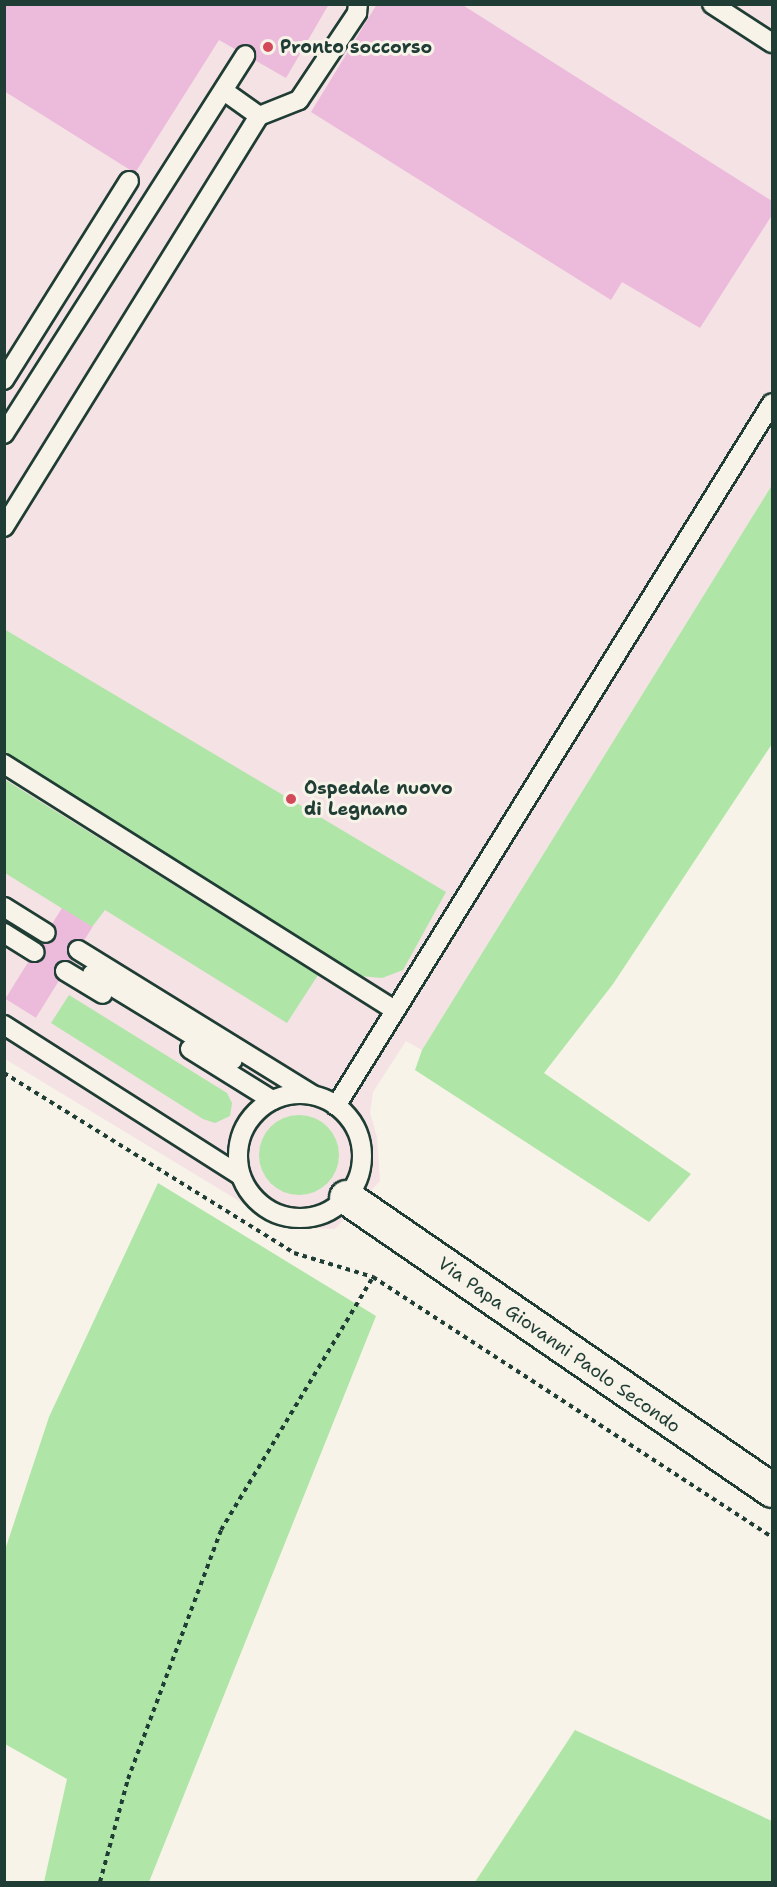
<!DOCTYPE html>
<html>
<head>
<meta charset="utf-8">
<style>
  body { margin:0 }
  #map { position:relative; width:777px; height:1887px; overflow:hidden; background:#f7f3e8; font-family:"Shantell Sans",sans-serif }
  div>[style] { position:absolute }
  .built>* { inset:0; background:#f4e2e4 }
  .green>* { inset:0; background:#afe5a7 }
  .round { border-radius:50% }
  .building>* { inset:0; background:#ecbbdb; transform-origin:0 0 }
  .path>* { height:4px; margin-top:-2px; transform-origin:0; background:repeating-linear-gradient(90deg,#1f3d34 0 4.5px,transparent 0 9px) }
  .roads { filter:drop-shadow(2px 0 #1f3d34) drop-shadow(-2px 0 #1f3d34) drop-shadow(0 2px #1f3d34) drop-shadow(0 -2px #1f3d34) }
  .service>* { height:18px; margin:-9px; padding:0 9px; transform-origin:9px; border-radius:9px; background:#f7f3e8 }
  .service>.ring { margin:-9px; padding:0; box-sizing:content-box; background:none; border:18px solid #f7f3e8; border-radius:50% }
  .minor>* { height:33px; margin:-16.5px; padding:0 16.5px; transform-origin:16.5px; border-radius:16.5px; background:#f7f3e8 }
  .dots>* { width:16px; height:16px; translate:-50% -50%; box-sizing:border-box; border:3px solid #f7f3e8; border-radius:50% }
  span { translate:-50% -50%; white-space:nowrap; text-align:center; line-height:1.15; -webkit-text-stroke:6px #f7f3e8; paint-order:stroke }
  .poi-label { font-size:18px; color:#1f3d34; font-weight:700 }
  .left { translate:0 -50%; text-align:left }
  .street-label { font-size:18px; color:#1f3d34 }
  .frame { position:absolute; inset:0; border:6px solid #1f3d34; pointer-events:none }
</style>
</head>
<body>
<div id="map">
  <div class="built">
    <i style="clip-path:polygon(4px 5px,772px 5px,772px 485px,422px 1050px,406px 1041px,373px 1092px,370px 1113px,377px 1137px,380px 1181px,335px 1229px,287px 1227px,262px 1215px,5px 1059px)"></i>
  </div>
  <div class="green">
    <i style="clip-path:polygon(772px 485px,772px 744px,613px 984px,544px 1073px,691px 1174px,649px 1222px,415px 1070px,422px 1050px)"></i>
    <i style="clip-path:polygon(4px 629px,446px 892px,403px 970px,382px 978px,360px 976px,5px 752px)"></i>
    <i style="clip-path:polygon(4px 779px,318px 975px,287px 1023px,105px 910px,92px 927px,5px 873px)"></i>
    <i style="clip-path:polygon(69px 995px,227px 1093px,232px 1103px,230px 1116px,215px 1123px,203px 1119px,51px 1023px)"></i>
    <i class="round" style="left:259px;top:1115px;width:80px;height:80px"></i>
    <i style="clip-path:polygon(158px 1183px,376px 1316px,149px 1882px,44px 1882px,67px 1779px,5px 1744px,5px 1550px,49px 1417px)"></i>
    <i style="clip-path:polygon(575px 1730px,772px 1821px,772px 1882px,475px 1882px)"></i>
  </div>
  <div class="building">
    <i style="clip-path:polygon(4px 4px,329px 4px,286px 78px,219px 40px,135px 173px,4px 91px)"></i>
    <i style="clip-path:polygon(377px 4px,461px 4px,772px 201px,772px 215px,700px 328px,622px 282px,611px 300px,311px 112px)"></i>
    <i style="left:62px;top:908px;width:36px;height:107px;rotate:32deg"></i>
  </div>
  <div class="path">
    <i style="left:4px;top:1073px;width:341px;rotate:31.8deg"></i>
    <i style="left:294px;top:1253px;width:83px;rotate:16.9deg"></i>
    <i style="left:373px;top:1277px;width:476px;rotate:33.1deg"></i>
    <i style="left:100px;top:1882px;width:107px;rotate:-74.8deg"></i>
    <i style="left:128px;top:1779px;width:266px;rotate:-69.5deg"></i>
    <i style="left:221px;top:1530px;width:295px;rotate:-59deg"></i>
  </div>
  <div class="roads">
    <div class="service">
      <i style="left:712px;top:4px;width:72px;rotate:33deg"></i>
      <i style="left:224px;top:91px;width:43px;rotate:35.5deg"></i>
      <i style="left:4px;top:380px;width:235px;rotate:-57.9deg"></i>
      <i style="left:4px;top:434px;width:449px;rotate:-57.5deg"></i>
      <i style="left:4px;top:527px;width:484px;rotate:-58.2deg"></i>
      <i style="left:259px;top:116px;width:43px;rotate:-21.8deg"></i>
      <i style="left:299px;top:100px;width:105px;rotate:-56.3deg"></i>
      <i style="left:357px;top:13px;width:9px;rotate:-84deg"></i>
      <i style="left:4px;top:764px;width:460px;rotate:32.2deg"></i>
      <i style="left:4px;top:907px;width:49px;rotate:31.8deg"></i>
      <i style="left:4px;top:933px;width:36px;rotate:32deg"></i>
      <i style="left:78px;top:950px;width:276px;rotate:31.7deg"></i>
      <i style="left:65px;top:971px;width:44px;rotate:31.2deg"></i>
      <i style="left:92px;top:974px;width:165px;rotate:31.4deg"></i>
      <i style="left:4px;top:1025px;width:281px;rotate:32.5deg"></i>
      <i style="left:190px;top:1049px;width:97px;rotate:31.9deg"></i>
      <i class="ring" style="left:238px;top:1094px;width:106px;height:106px"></i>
      <i style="left:336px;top:1106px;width:827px;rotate:-58.19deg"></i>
    </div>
    <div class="minor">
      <i style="left:346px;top:1197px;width:517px;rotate:34.52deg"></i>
    </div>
  </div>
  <div class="dots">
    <i style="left:268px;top:47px;background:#d1495b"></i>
    <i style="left:291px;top:799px;background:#d1495b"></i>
  </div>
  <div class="poi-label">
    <span class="left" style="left:280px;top:47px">Pronto soccorso</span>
    <span class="left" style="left:304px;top:799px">Ospedale nuovo<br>di Legnano</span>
  </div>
  <div class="street-label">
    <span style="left:559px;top:1345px;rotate:35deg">Via Papa Giovanni Paolo Secondo</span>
  </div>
  <div class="frame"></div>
</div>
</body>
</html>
